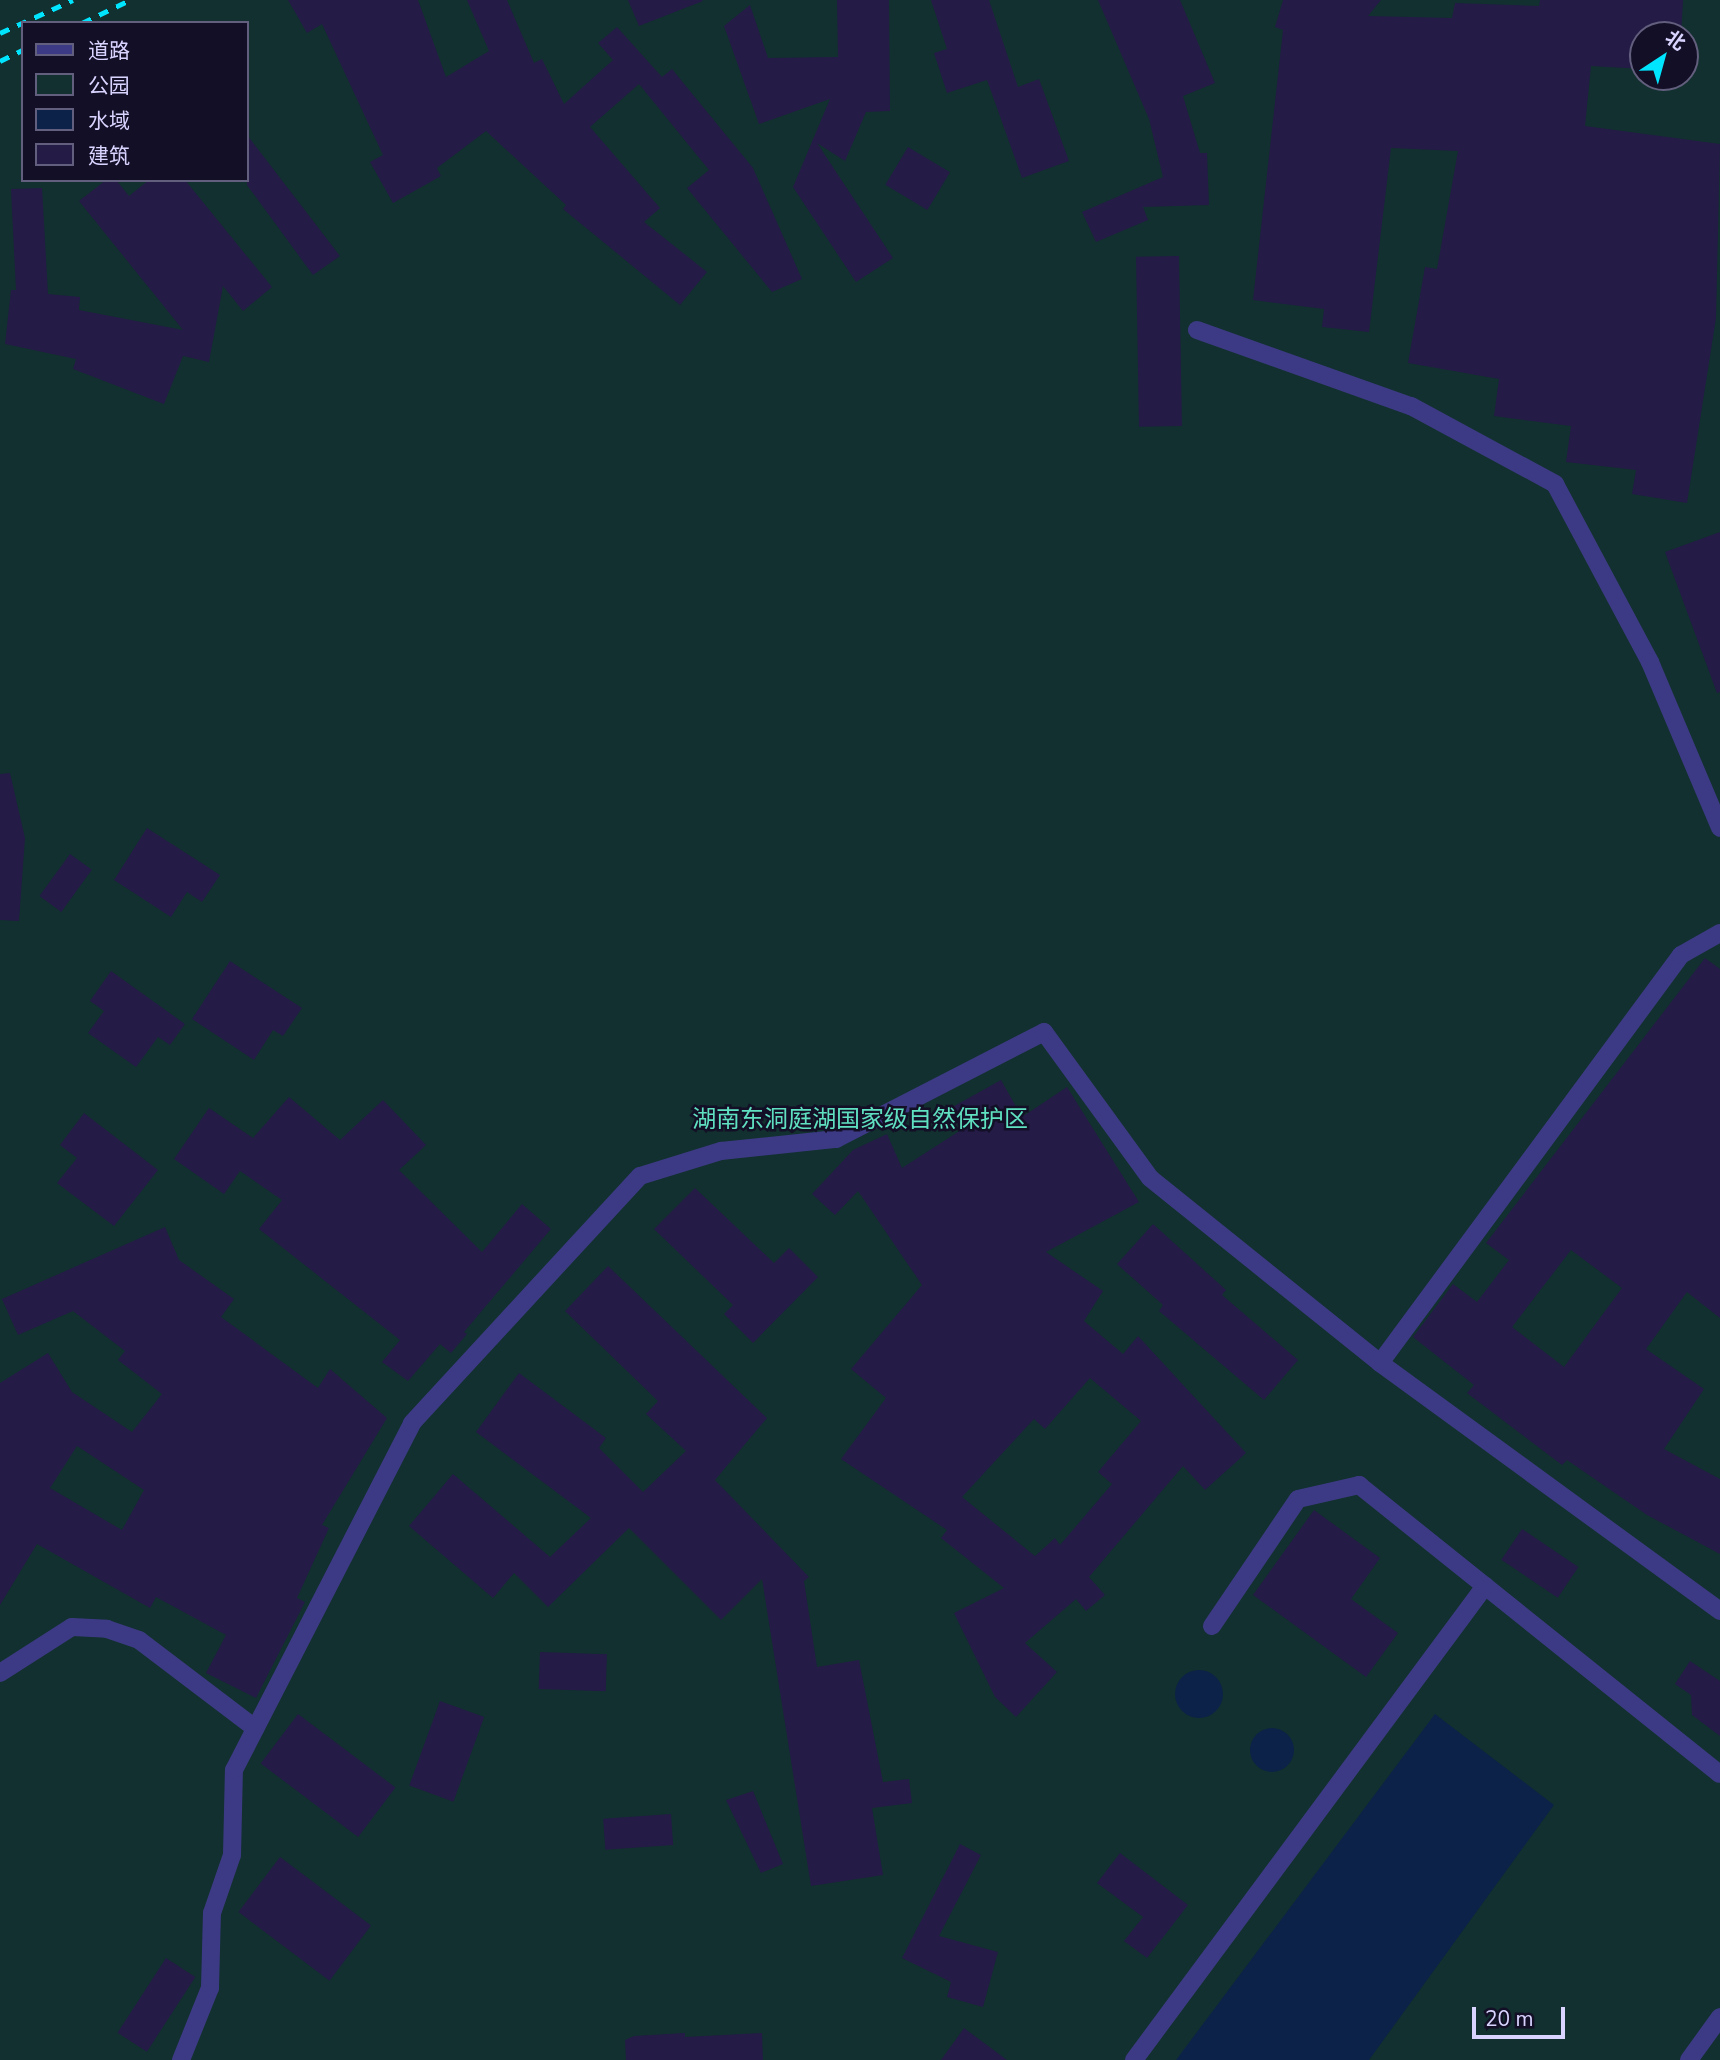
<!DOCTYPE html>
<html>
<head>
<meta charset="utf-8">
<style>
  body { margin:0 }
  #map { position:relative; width:1720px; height:2060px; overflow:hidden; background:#130f26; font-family:"Nunito Sans","Noto Sans SC",sans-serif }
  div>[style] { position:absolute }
  .green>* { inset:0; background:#12302f }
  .water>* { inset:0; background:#0c2248 }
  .round { border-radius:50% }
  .building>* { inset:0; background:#241b47; transform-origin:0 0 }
  .street>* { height:18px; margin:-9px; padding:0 9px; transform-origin:9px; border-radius:9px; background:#3d3a85 }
  .rail>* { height:5px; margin-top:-2.5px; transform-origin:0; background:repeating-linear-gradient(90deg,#00e5ff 0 10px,transparent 0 19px) }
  span { translate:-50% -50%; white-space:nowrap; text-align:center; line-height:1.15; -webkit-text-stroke:5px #130f26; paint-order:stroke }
  .park-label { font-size:24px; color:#5fe0c0 }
  .legend { position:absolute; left:21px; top:21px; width:228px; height:161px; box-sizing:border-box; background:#130f26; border:2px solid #625e7d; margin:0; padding:9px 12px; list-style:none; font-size:21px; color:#d9d4ff }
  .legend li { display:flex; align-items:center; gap:14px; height:35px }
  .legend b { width:35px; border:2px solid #625e7d }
  .north { position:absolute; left:1629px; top:21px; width:70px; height:70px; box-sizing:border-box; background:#130f26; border:2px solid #625e7d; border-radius:50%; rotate:36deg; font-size:19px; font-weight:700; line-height:28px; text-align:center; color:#d9d4ff }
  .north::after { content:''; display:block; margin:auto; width:24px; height:32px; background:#00e5ff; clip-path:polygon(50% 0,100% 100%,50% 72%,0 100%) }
  .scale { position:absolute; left:1472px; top:2007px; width:93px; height:32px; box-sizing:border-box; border:4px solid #d9d4ff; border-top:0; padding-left:9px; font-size:21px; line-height:24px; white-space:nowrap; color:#d9d4ff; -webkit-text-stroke:5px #130f26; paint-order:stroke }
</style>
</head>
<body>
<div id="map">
  <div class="green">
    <i style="clip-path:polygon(evenodd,0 0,1720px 0,1720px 2060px,0 2060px,0 0,23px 23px,247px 23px,247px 180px,23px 180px,23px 23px,0 0,1643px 35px,1685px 35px,1685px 77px,1643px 77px,1643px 35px)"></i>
  </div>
  <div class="water">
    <i class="round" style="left:1175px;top:1670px;width:48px;height:48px"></i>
    <i style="clip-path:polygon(1435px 1714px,1554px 1805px,1369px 2060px,1176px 2060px)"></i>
    <i class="round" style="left:1250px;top:1728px;width:44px;height:44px"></i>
  </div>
  <div class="building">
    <i style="clip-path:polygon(288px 0,418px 0,446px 77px,489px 51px,467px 0,507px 0,534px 63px,542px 59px,564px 104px,613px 60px,598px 43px,617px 27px,662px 77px,672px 69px,753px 168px,802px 279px,772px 292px,687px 188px,709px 170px,639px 84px,590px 127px,660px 208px,644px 222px,707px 272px,680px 305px,563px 209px,566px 205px,486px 131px,437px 168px,441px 176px,393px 203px,370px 162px,383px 155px,322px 24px,307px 33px)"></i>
    <i style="clip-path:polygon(628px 0,702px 0,703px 1px,639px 26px)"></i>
    <i style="clip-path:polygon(837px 0,889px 0,890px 111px,866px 112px,845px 161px,817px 143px,893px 258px,856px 282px,793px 187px,830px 99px,759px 124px,724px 26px,750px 5px,768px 58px,838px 57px)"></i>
    <i style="clip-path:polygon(931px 0,989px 0,1018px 87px,1039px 79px,1069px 161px,1022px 178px,987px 80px,947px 93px,934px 53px,947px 49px)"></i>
    <i style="clip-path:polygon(1098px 0,1180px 0,1215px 83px,1183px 96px,1200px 153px,1207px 153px,1209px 205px,1143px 207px,1148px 220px,1096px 242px,1082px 212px,1163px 177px,1149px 119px)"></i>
    <i style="clip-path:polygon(1283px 0,1381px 0,1368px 16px,1452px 18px,1455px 3px,1539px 6px,1540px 0,1683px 0,1681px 35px,1643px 35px,1643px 69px,1591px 66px,1585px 126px,1720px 144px,1716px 318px,1687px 503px,1632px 494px,1636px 470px,1566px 462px,1571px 426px,1494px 416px,1499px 379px,1408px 363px,1425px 267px,1437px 269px,1458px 151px,1391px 148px,1369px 332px,1322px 327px,1324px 309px,1253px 300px,1283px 30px,1275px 27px)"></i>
    <i style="clip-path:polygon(247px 135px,340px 256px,313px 275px,247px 185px)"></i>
    <i style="left:908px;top:147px;width:49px;height:44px;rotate:31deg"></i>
    <i style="clip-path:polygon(106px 180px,116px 180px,129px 196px,149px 180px,185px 180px,272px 287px,243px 311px,223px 286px,209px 362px,183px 356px,164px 404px,73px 369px,76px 359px,5px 344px,11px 290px,16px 290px,11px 189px,42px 188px,48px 294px,80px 297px,79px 310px,183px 330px,79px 201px)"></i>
    <i style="left:1179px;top:256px;width:170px;height:43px;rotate:89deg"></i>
    <i style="clip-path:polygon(1720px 532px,1720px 692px,1717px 693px,1665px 552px)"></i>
    <i style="clip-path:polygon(10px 773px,25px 838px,19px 921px,0 920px,0 774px)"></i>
    <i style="clip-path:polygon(147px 828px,220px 875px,202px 902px,187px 892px,171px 917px,114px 880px)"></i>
    <i style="left:70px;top:854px;width:27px;height:52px;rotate:36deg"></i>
    <i style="clip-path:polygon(evenodd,1705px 958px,1720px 969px,1720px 1318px,1687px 1292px,1646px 1349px,1704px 1389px,1664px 1449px,1720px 1479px,1720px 1554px,1647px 1515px,1567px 1460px,1562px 1465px,1467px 1393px,1474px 1385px,1413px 1337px,1453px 1284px,1477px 1302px,1509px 1260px,1486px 1243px,1705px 958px,1571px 1250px,1622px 1288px,1564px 1367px,1512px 1327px,1571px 1250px)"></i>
    <i style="clip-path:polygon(230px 961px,302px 1008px,283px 1036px,273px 1030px,254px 1060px,192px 1019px)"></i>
    <i style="clip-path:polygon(111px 971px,185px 1024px,170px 1045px,158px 1037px,136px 1067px,88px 1033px,104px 1011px,90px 1001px)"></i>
    <i style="clip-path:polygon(evenodd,1001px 1080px,1022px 1117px,1067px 1087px,1139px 1202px,1046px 1252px,1103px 1291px,1084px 1321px,1123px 1354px,1138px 1336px,1246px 1453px,1205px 1490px,1183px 1466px,1089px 1577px,1105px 1595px,1086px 1611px,1076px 1599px,1025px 1643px,1057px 1672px,1016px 1717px,995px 1697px,954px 1613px,1004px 1588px,941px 1538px,947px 1530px,841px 1459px,886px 1398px,851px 1369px,922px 1285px,858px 1191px,835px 1215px,812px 1194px,853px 1150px,887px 1134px,902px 1168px,961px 1130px,949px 1109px,1001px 1080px,1090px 1378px,1141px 1421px,1098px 1472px,1112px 1484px,1060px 1545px,1055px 1538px,1035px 1556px,962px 1497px,1034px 1419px,1045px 1429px,1090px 1378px)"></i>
    <i style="clip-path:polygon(289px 1097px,340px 1140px,383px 1100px,426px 1145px,399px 1170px,482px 1252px,522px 1204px,551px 1229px,464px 1332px,467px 1334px,451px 1353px,440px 1344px,408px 1381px,382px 1362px,400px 1340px,259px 1229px,282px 1200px,240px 1171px,224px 1194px,174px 1159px,209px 1108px,253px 1138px)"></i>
    <i style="clip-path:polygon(84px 1113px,158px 1170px,114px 1226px,57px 1183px,77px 1158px,60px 1145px)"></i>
    <i style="clip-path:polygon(695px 1188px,774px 1263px,789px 1248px,818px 1277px,753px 1343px,724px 1314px,733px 1305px,654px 1229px)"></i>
    <i style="clip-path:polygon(1153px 1224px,1226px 1290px,1222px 1295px,1298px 1360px,1264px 1400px,1159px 1311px,1163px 1305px,1117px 1264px)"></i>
    <i style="clip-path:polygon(evenodd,165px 1227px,179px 1260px,234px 1299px,221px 1317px,318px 1388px,330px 1369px,387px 1418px,322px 1525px,329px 1528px,297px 1598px,305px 1602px,256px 1698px,206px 1673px,226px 1635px,156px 1597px,150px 1608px,37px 1544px,0 1605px,0 1383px,48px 1353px,72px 1392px,132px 1432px,162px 1394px,118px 1360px,125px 1351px,73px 1311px,18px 1335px,2px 1299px,165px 1227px,77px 1446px,144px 1490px,122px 1530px,50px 1488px,77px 1446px)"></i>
    <i style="clip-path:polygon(608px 1266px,767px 1418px,715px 1480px,809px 1577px,804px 1581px,817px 1667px,859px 1660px,883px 1782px,909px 1779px,912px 1803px,872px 1808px,883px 1875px,811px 1886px,762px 1579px,721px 1620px,629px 1528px,548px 1607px,514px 1573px,493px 1598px,409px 1526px,453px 1474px,550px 1557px,591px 1518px,476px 1432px,519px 1373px,606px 1438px,599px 1448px,643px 1492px,686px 1451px,646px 1414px,658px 1401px,565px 1311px)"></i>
    <i style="clip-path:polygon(1314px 1510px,1380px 1558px,1351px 1599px,1398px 1633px,1366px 1677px,1253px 1595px)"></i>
    <i style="left:1522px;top:1529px;width:68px;height:37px;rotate:34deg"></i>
    <i style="left:540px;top:1652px;width:67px;height:37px;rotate:2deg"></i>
    <i style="clip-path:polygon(1690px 1661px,1720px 1681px,1720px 1736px,1692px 1715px,1691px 1695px,1675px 1684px)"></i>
    <i style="left:440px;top:1701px;width:47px;height:90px;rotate:20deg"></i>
    <i style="left:298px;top:1714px;width:122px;height:62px;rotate:37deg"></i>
    <i style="clip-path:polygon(753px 1791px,783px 1864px,761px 1873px,726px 1800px)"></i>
    <i style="left:671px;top:1814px;width:31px;height:68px;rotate:86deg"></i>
    <i style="clip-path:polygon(960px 1844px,981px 1855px,939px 1936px,998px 1952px,983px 2007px,947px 1997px,951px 1982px,902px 1958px)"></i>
    <i style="clip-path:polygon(1120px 1853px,1188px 1905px,1147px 1958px,1124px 1941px,1143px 1917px,1097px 1883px)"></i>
    <i style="left:280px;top:1857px;width:114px;height:69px;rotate:37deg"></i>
    <i style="left:166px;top:1958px;width:35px;height:89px;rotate:33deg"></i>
    <i style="clip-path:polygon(964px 2028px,1007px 2060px,941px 2060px)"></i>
    <i style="clip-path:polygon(685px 2033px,685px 2037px,762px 2033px,763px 2060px,626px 2060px,625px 2040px,634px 2036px)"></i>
  </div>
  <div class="street">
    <i style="left:1197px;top:330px;width:227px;rotate:19.6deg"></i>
    <i style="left:1411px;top:406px;width:164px;rotate:28.4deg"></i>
    <i style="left:1555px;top:484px;width:202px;rotate:61.9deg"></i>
    <i style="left:1650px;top:662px;width:180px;rotate:67.1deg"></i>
    <i style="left:1380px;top:1363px;width:507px;rotate:-53.58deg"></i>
    <i style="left:1681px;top:955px;width:45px;rotate:-29.4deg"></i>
    <i style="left:1212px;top:1626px;width:153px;rotate:-55.9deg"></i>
    <i style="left:1298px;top:1499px;width:63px;rotate:-12.9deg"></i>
    <i style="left:1359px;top:1485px;width:462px;rotate:38.7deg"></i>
    <i style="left:0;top:1673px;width:85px;rotate:-32.6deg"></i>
    <i style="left:72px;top:1627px;width:35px;rotate:3deg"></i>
    <i style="left:107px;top:1629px;width:34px;rotate:19deg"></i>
    <i style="left:139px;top:1640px;width:146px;rotate:37.2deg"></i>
    <i style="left:181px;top:2060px;width:78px;rotate:-68.1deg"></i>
    <i style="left:210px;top:1988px;width:75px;rotate:-88.5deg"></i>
    <i style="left:212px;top:1913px;width:61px;rotate:-71deg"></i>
    <i style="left:232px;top:1855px;width:85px;rotate:-88.7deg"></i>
    <i style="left:234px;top:1770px;width:390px;rotate:-62.8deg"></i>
    <i style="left:412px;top:1423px;width:336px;rotate:-47.3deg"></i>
    <i style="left:640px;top:1176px;width:85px;rotate:-17.2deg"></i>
    <i style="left:721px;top:1151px;width:116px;rotate:-6deg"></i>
    <i style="left:836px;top:1139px;width:234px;rotate:-27.2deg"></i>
    <i style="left:1044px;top:1032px;width:180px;rotate:54deg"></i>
    <i style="left:1150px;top:1178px;width:295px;rotate:38.8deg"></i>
    <i style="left:1380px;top:1363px;width:421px;rotate:36.1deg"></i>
    <i style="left:1134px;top:2060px;width:590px;rotate:-53.48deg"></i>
    <i style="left:1689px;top:2060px;width:53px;rotate:-54.2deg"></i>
  </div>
  <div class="rail">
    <i style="left:82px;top:23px;width:53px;rotate:-25.6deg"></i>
    <i style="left:0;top:33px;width:80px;rotate:-24.3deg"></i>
    <i style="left:0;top:61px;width:25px;rotate:-26deg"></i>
  </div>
  <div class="park-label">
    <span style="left:860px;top:1120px">湖南东洞庭湖国家级自然保护区</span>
  </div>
  <ul class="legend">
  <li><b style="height:9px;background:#3d3a85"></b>道路</li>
  <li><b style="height:19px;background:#12302f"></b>公园</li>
  <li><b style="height:19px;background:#0c2248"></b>水域</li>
  <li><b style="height:19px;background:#241b47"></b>建筑</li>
  </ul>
  <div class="north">北</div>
  <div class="scale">20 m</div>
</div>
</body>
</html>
